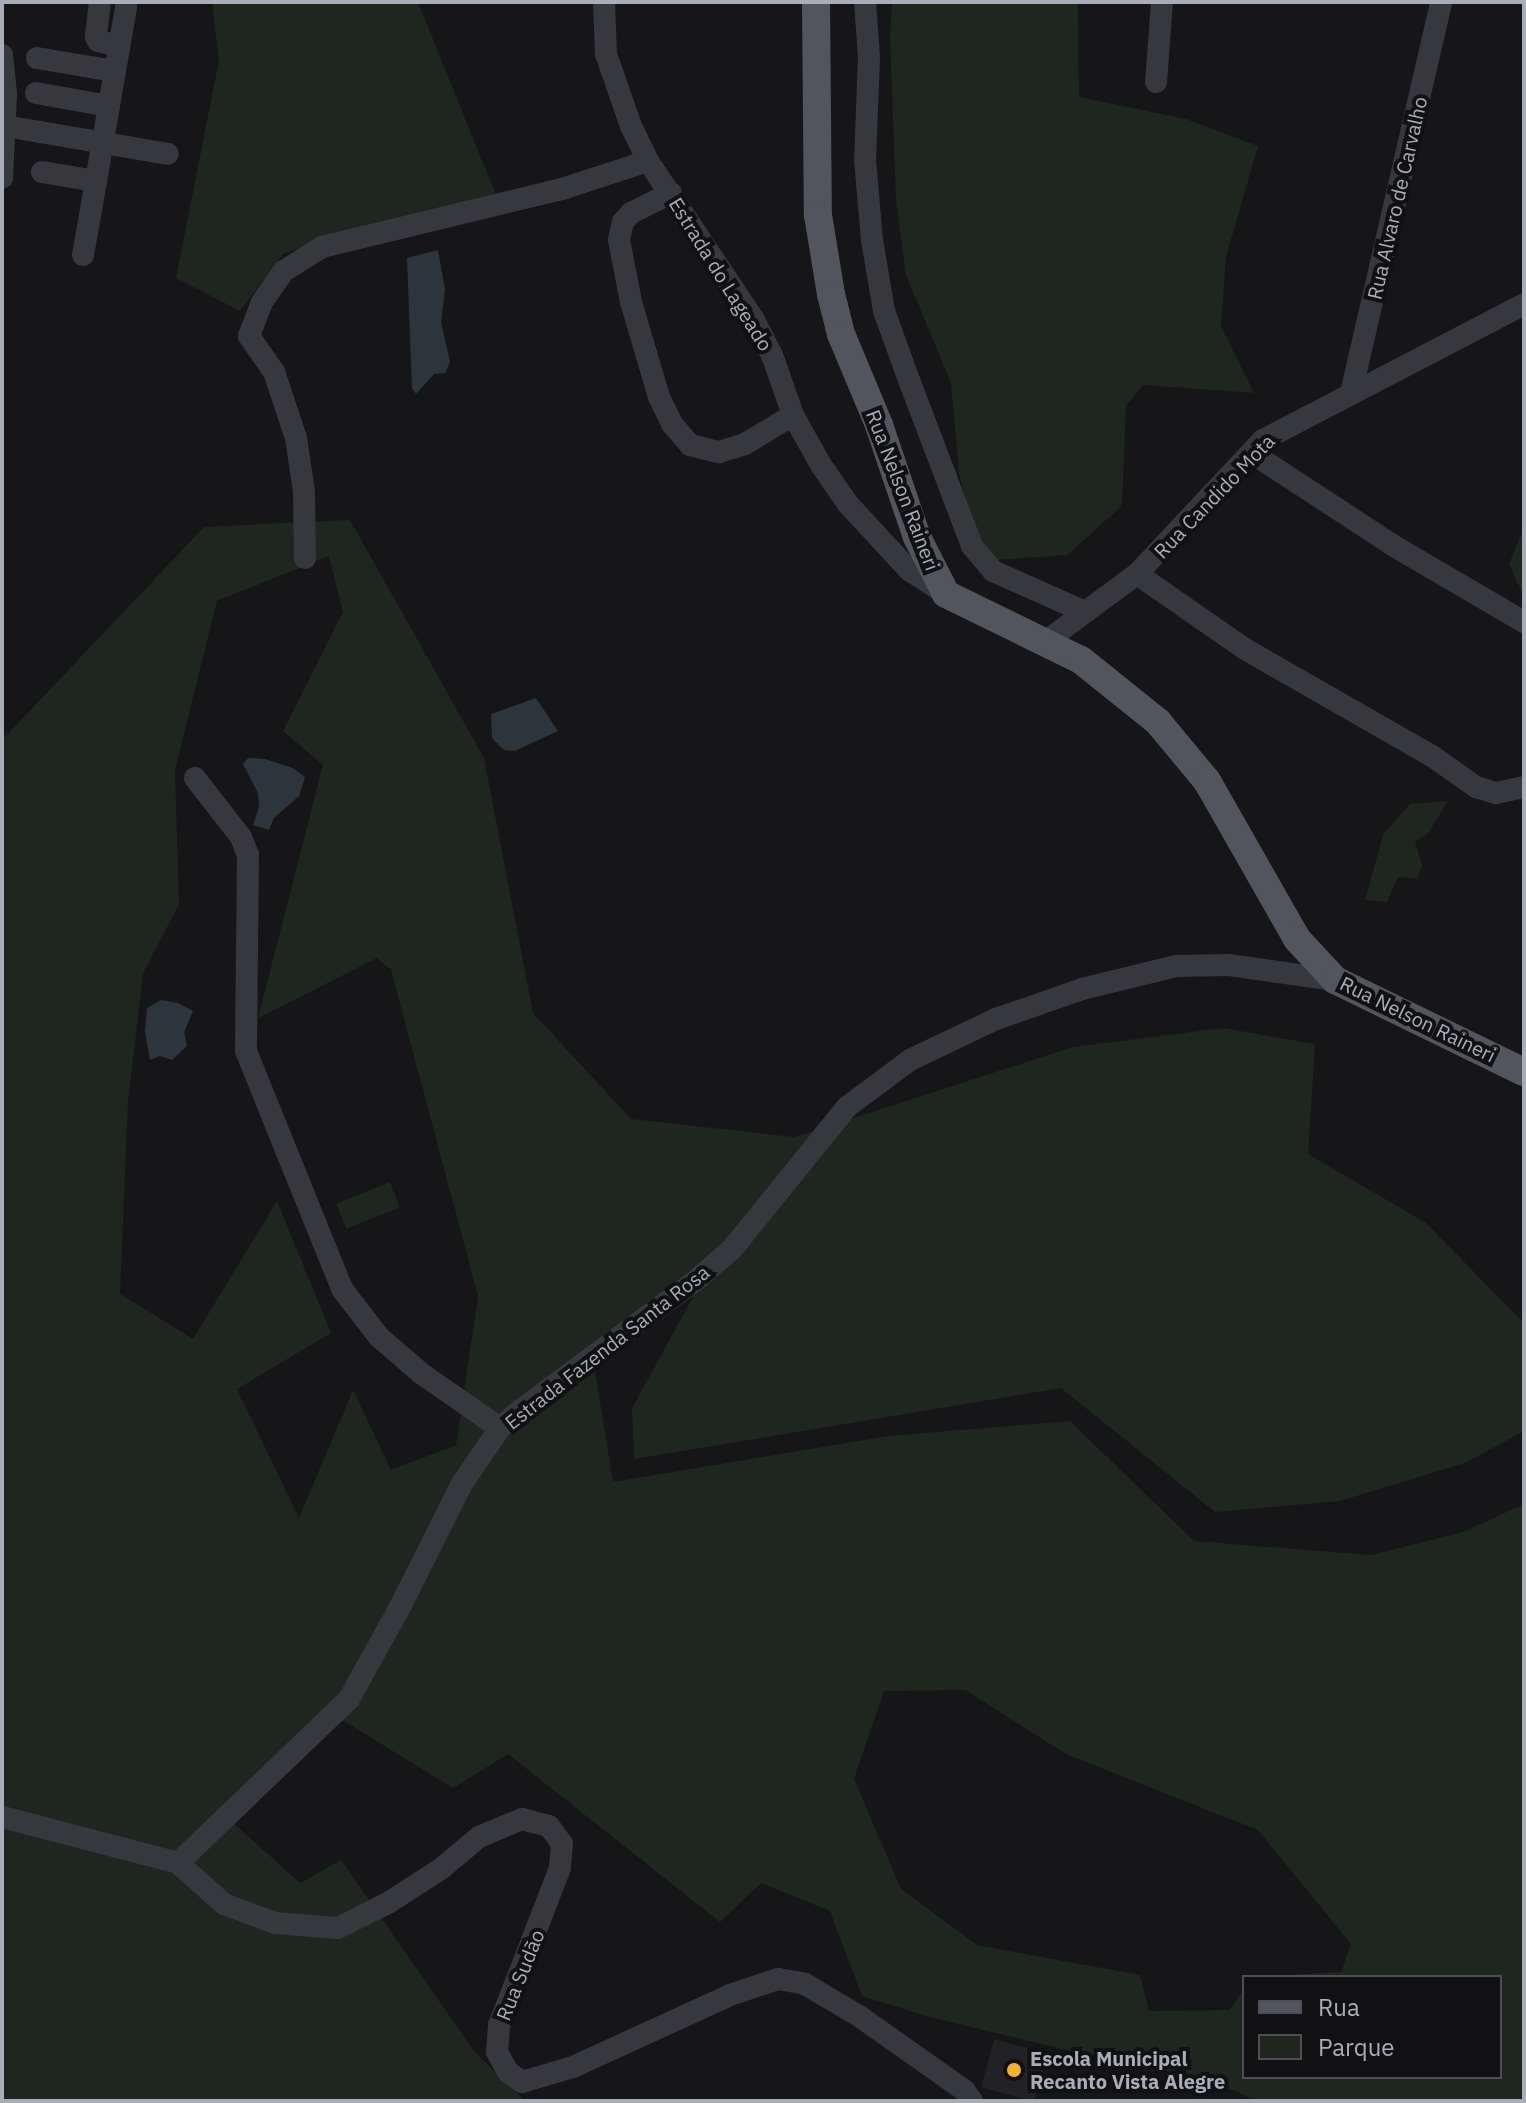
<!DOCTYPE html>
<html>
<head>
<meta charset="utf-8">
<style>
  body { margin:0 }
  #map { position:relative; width:1526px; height:2103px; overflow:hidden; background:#161618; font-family:"IBM Plex Sans",sans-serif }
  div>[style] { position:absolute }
  .built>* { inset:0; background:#222225; transform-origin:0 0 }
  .green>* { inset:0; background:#1e261f; transform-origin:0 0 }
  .water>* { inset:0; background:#2c353c }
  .minor>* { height:22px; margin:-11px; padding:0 11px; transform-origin:11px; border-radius:11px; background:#37383d }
  .major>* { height:28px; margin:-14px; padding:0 14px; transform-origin:14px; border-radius:14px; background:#53555c }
  .dots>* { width:22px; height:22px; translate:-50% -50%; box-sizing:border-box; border:4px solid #111113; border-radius:50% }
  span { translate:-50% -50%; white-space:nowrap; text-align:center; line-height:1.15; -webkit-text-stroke:8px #111113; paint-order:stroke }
  .street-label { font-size:20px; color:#a8adb8 }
  .poi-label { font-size:20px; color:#a8adb8; font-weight:700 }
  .left { translate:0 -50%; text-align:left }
  .frame { position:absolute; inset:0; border:4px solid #a8adb8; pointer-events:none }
  .legend { position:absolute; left:1242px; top:1975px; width:260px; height:104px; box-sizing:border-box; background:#111113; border:2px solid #4d4f55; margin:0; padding:10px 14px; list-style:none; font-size:24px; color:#a8adb8 }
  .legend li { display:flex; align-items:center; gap:16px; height:40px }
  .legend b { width:40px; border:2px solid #4d4f55 }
</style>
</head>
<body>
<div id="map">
  <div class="built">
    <i style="left:994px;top:2039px;width:55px;height:50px;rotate:15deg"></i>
  </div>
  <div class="green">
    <i style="clip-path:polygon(212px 2px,418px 2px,496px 195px,284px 253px,240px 311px,176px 278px,219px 60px)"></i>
    <i style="clip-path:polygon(892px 2px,1078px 2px,1079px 97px,1186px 119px,1258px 146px,1226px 257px,1221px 326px,1254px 393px,1143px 385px,1126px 406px,1122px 506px,1067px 555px,981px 561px,959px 473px,951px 383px,906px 275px,896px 201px,890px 37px)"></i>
    <i style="clip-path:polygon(evenodd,350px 520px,484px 758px,533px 1013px,631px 1119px,795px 1137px,1073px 1047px,1223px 1028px,1315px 1044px,1308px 1154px,1426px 1223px,1524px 1323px,1524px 1431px,1465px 1463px,1340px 1501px,1215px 1512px,1061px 1388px,634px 1459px,632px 1408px,721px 1246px,591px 1347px,613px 1482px,888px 1436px,1070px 1421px,1194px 1541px,1371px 1555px,1463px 1532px,1524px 1504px,1524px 2101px,1255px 2101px,1236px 2091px,926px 2016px,862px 1996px,830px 1911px,761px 1883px,720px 1922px,508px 1754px,453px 1788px,326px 1710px,220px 1811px,300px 1883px,341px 1860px,474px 2051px,525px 2101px,2px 2101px,2px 740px,204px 527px,350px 520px,329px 556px,343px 612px,283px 731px,323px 765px,258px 1018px,377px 958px,391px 970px,478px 1296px,456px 1445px,391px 1470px,353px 1390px,299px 1518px,237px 1389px,331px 1333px,277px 1201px,193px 1339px,120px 1294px,128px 1102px,143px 974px,179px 904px,175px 770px,217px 601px,329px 556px,350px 520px,965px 1690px,1068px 1755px,1258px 1830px,1351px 1944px,1341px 1972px,1253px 1977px,1500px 1977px,1500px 2077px,1244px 2077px,1244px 1990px,1229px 2010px,1149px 2011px,1140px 1975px,977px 1945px,901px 1889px,854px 1779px,884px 1691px,965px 1690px)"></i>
    <i style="clip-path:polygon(1523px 530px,1524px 530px,1524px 598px,1509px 564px)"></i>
    <i style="clip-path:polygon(1448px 801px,1427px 835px,1415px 841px,1422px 866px,1417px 879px,1398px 877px,1387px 902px,1365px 900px,1383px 835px,1410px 804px)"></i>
    <i style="left:390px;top:1182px;width:27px;height:58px;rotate:68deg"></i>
  </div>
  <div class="water">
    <i style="clip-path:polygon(438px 250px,445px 290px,441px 322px,450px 362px,445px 373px,434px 374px,416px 394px,412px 388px,407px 258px)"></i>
    <i style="clip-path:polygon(536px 698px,558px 731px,515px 751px,504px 750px,492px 738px,491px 714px)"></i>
    <i style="clip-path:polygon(248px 758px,265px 759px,293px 768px,305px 777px,299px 796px,274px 818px,269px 830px,253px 825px,259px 807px,258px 793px,243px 764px)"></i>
    <i style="clip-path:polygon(161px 1000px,178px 1003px,193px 1011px,184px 1032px,187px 1046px,172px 1060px,160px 1056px,150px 1060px,145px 1032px,147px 1008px)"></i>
  </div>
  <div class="minor">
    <i style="left:100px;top:2px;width:35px;rotate:97deg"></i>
    <i style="left:96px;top:37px;width:4px;rotate:63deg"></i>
    <i style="left:98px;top:41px;width:22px;rotate:13deg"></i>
    <i style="left:604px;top:2px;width:52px;rotate:87.8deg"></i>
    <i style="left:606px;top:54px;width:76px;rotate:70.9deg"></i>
    <i style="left:631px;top:126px;width:39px;rotate:64deg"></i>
    <i style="left:648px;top:161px;width:191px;rotate:56.3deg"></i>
    <i style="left:754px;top:320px;width:39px;rotate:63deg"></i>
    <i style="left:772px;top:355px;width:64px;rotate:70.7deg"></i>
    <i style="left:793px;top:415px;width:57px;rotate:60.8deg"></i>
    <i style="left:821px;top:465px;width:47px;rotate:55.3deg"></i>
    <i style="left:848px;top:504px;width:90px;rotate:47.3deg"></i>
    <i style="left:909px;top:570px;width:44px;rotate:33deg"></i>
    <i style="left:865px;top:2px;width:55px;rotate:85.8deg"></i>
    <i style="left:869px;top:57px;width:103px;rotate:92.2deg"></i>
    <i style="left:865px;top:160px;width:80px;rotate:85deg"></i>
    <i style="left:872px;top:240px;width:72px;rotate:80.4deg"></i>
    <i style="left:884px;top:311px;width:73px;rotate:70.1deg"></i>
    <i style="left:909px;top:380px;width:178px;rotate:69.2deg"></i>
    <i style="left:972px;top:546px;width:33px;rotate:50deg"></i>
    <i style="left:993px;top:571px;width:101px;rotate:24deg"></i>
    <i style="left:2px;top:55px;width:39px;rotate:84deg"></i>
    <i style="left:6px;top:94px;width:84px;rotate:92.7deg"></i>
    <i style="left:37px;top:58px;width:79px;rotate:9.5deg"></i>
    <i style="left:1156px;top:82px;width:80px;rotate:-85.7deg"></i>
    <i style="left:36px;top:93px;width:74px;rotate:10.1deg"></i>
    <i style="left:5px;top:126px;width:165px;rotate:9.7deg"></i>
    <i style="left:42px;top:172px;width:55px;rotate:9.5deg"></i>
    <i style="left:96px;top:181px;width:177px;rotate:-80.2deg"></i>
    <i style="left:671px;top:193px;width:45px;rotate:153.4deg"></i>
    <i style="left:631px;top:213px;width:12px;rotate:132deg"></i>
    <i style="left:623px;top:222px;width:18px;rotate:103deg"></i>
    <i style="left:619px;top:240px;width:63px;rotate:79deg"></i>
    <i style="left:631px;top:302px;width:99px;rotate:73.6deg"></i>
    <i style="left:659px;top:397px;width:30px;rotate:64deg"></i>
    <i style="left:672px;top:424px;width:28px;rotate:49deg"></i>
    <i style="left:690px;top:445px;width:30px;rotate:14deg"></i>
    <i style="left:719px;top:452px;width:27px;rotate:-17deg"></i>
    <i style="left:745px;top:444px;width:56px;rotate:-31.1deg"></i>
    <i style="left:83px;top:255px;width:75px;rotate:-80deg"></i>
    <i style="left:1351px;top:393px;width:401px;rotate:-77deg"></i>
    <i style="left:1252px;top:453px;width:170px;rotate:33.2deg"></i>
    <i style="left:1394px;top:546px;width:151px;rotate:30.3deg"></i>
    <i style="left:305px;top:558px;width:66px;rotate:-90.9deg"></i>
    <i style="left:304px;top:492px;width:55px;rotate:-98.4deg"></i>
    <i style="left:296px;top:438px;width:70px;rotate:-108.4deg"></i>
    <i style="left:274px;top:372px;width:44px;rotate:-124.8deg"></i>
    <i style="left:249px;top:336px;width:36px;rotate:-69deg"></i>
    <i style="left:262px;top:302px;width:38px;rotate:-55deg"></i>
    <i style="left:284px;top:271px;width:45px;rotate:-32.3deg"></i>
    <i style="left:322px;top:247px;width:250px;rotate:-13.6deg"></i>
    <i style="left:565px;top:188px;width:87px;rotate:-18deg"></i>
    <i style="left:1137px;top:574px;width:131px;rotate:34.8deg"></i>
    <i style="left:1245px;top:649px;width:215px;rotate:29.8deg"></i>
    <i style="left:1432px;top:756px;width:54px;rotate:35.2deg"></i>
    <i style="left:1476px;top:787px;width:21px;rotate:17deg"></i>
    <i style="left:1496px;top:793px;width:29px;rotate:-12deg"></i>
    <i style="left:1045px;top:642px;width:114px;rotate:-36.5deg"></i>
    <i style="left:1137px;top:574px;width:184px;rotate:-46.8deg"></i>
    <i style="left:1263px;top:440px;width:294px;rotate:-27.5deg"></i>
    <i style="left:195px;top:778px;width:75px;rotate:52.1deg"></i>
    <i style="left:241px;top:837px;width:19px;rotate:69deg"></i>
    <i style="left:248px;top:855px;width:196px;rotate:90.6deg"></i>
    <i style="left:246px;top:1051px;width:257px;rotate:68deg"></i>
    <i style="left:342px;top:1289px;width:61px;rotate:52.4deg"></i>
    <i style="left:379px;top:1337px;width:57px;rotate:40.7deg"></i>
    <i style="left:422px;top:1374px;width:95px;rotate:34.7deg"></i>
    <i style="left:2px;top:1817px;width:182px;rotate:14.6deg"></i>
    <i style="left:178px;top:1863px;width:237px;rotate:-43.8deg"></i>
    <i style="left:349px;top:1699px;width:105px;rotate:-61deg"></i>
    <i style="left:400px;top:1607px;width:140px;rotate:-63.3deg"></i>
    <i style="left:463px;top:1482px;width:65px;rotate:-55.6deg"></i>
    <i style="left:500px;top:1428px;width:25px;rotate:-42deg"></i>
    <i style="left:519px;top:1411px;width:219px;rotate:-36.5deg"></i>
    <i style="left:695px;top:1281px;width:49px;rotate:-40.9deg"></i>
    <i style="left:732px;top:1249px;width:183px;rotate:-51deg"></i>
    <i style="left:847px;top:1107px;width:79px;rotate:-36.7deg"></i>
    <i style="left:910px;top:1060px;width:95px;rotate:-25.5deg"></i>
    <i style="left:996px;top:1019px;width:91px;rotate:-19.2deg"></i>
    <i style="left:1082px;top:989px;width:97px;rotate:-13.7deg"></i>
    <i style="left:1176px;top:966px;width:53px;rotate:-1.1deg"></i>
    <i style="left:1229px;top:965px;width:107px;rotate:8.1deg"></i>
    <i style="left:178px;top:1863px;width:62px;rotate:41.7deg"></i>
    <i style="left:224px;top:1904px;width:54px;rotate:20.4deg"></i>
    <i style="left:275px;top:1923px;width:63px;rotate:4.5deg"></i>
    <i style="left:338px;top:1928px;width:56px;rotate:-26.6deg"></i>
    <i style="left:388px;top:1903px;width:64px;rotate:-32.9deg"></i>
    <i style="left:442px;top:1868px;width:48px;rotate:-40deg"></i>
    <i style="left:479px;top:1837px;width:47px;rotate:-22.7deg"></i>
    <i style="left:522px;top:1819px;width:28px;rotate:15deg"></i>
    <i style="left:549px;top:1826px;width:22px;rotate:54deg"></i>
    <i style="left:562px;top:1844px;width:24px;rotate:95deg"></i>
    <i style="left:560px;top:1868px;width:168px;rotate:111.2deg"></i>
    <i style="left:499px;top:2025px;width:27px;rotate:94deg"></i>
    <i style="left:497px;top:2052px;width:23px;rotate:61deg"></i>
    <i style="left:508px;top:2072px;width:17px;rotate:36deg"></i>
    <i style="left:522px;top:2082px;width:53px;rotate:-16.4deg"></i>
    <i style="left:573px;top:2067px;width:173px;rotate:-24.6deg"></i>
    <i style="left:730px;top:1995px;width:51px;rotate:-18.4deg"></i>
    <i style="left:778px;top:1979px;width:27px;rotate:10deg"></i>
    <i style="left:805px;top:1984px;width:63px;rotate:30.7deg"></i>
    <i style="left:859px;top:2016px;width:128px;rotate:35.2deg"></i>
    <i style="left:964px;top:2090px;width:14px;rotate:54deg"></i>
  </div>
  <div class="major">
    <i style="left:816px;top:2px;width:213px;rotate:89.5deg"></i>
    <i style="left:818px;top:215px;width:80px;rotate:80.7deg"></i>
    <i style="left:831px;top:294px;width:41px;rotate:76deg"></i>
    <i style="left:841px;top:334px;width:99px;rotate:67.3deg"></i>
    <i style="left:879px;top:425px;width:118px;rotate:71.3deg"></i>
    <i style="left:917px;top:537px;width:64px;rotate:63deg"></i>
    <i style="left:946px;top:594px;width:150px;rotate:26.1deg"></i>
    <i style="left:1081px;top:660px;width:99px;rotate:38.8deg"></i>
    <i style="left:1158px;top:722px;width:77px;rotate:50.3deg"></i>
    <i style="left:1207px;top:781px;width:182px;rotate:60.3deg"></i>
    <i style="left:1297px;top:939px;width:56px;rotate:47.2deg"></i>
    <i style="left:1335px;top:980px;width:210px;rotate:26deg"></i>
  </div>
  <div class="dots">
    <i style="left:1014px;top:2070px;background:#f2b134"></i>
  </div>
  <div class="street-label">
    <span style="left:1397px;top:198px;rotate:-77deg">Rua Alvaro de Carvalho</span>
    <span style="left:721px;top:274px;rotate:58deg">Estrada do Lageado</span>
    <span style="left:903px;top:490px;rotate:69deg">Rua Nelson Raineri</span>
    <span style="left:1214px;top:496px;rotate:-46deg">Rua Candido Mota</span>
    <span style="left:1418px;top:1019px;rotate:26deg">Rua Nelson Raineri</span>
    <span style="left:607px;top:1347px;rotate:-38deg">Estrada Fazenda Santa Rosa</span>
    <span style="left:520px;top:1975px;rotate:-68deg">Rua Sudão</span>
  </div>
  <div class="poi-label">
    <span class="left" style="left:1030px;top:2070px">Escola Municipal<br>Recanto Vista Alegre</span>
  </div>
  <div class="frame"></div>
  <ul class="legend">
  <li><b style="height:10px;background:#53555c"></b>Rua</li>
  <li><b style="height:22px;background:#1e261f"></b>Parque</li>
  </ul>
</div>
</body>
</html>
